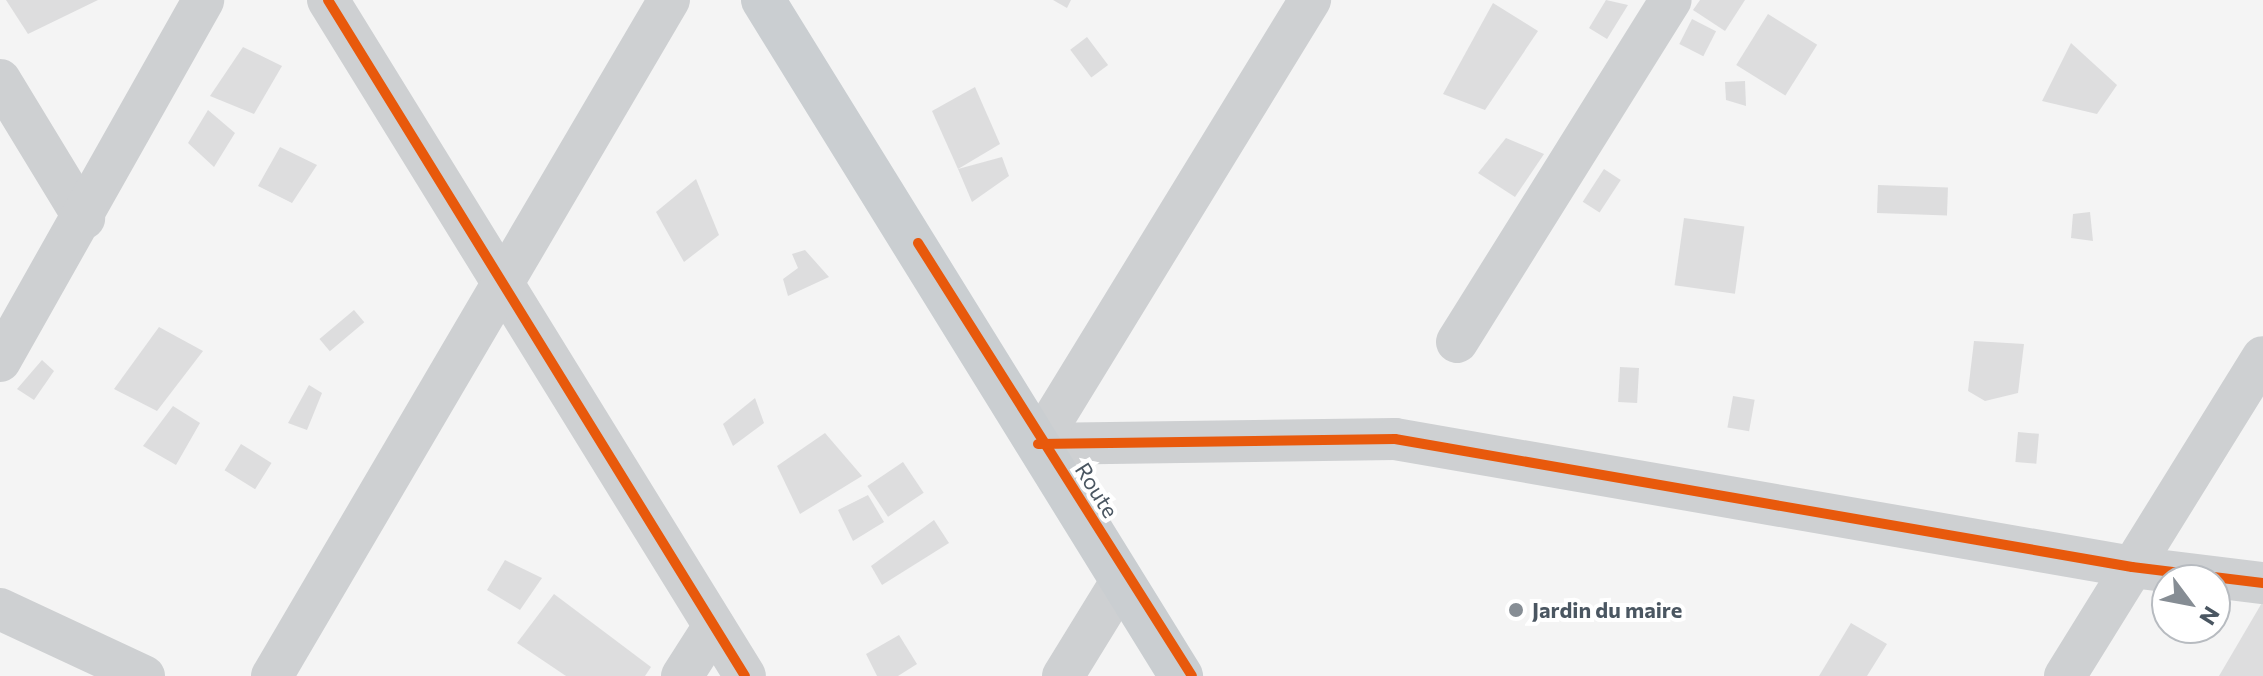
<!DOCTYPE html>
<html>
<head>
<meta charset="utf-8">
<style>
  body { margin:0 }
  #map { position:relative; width:2263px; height:676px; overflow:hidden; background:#f4f4f4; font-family:Commissioner,sans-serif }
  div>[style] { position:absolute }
  .building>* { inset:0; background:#ddddde; transform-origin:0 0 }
  .minor>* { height:42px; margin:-21px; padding:0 21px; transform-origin:21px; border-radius:21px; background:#ced0d2 }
  .major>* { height:44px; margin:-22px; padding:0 22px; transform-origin:22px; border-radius:22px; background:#caced1 }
  .cycleway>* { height:10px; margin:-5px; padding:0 5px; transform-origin:5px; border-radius:5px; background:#e8590c }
  .dots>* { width:22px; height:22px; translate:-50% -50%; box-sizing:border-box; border:4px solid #fff; border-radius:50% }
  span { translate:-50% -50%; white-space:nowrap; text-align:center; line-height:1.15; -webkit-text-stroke:8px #fff; paint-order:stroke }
  .street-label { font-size:22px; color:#4a5661 }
  .poi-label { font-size:22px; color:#4a5661; font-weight:700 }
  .left { translate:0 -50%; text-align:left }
  .north { position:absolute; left:2151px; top:564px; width:80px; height:80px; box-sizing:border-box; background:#fff; border:2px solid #b7bbc0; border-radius:50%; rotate:122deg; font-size:22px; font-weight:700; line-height:32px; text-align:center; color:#4a5661 }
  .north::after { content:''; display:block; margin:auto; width:28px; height:36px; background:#868d94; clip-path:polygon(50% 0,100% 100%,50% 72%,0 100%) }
</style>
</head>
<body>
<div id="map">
  <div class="building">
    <i style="clip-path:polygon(6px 0,98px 0,28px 34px)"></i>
    <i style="clip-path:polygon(1053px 0,1071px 0,1067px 8px)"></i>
    <i style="clip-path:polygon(1606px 0,1628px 5px,1607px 39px,1589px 28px)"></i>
    <i style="clip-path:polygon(1700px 0,1745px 0,1725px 31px,1693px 10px)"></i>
    <i style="clip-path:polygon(1493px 3px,1538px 31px,1485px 110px,1443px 94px)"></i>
    <i style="left:1768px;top:14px;width:58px;height:60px;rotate:32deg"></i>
    <i style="left:1692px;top:19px;width:27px;height:28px;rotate:27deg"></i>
    <i style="left:1087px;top:37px;width:35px;height:21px;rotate:53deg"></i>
    <i style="clip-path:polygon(2071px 43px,2117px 85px,2097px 114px,2042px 101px)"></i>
    <i style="clip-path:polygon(243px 47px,282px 66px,254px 114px,210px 96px)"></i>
    <i style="clip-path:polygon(1745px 81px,1746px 106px,1726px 100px,1725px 82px)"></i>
    <i style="clip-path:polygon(975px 87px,1000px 144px,958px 169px,932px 111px)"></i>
    <i style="clip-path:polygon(208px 110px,235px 133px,214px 167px,188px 143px)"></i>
    <i style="clip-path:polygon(1506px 138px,1544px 154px,1515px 197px,1478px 173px)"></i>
    <i style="clip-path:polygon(280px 147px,317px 165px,292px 203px,258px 186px)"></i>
    <i style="clip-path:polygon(1002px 157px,1009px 176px,972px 202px,958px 169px)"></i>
    <i style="left:1604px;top:169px;width:20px;height:39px;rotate:33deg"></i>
    <i style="clip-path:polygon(696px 179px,719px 235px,684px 262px,656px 212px)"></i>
    <i style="left:1878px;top:185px;width:70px;height:28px;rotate:2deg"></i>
    <i style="clip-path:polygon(2090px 212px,2093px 241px,2071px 238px,2073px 214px)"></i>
    <i style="left:1684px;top:218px;width:61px;height:68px;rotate:8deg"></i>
    <i style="clip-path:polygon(805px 250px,829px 277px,788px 296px,783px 279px,798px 268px,792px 254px)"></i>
    <i style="left:354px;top:310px;width:16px;height:45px;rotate:50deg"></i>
    <i style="clip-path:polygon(159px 327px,203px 351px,157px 411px,114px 389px)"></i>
    <i style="clip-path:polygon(1974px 341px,2024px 344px,2018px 393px,1985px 401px,1968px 391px)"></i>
    <i style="clip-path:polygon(42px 360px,54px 371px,34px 400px,17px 389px)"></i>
    <i style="left:1620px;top:367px;width:19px;height:35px;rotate:3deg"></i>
    <i style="clip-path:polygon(309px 385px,322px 393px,307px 430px,288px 423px)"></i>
    <i style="left:1733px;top:396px;width:22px;height:32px;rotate:10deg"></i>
    <i style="clip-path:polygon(755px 398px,764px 423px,733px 446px,723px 424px)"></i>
    <i style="clip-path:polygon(173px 406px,200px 423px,176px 465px,143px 446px)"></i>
    <i style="left:2018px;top:432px;width:21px;height:30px;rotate:5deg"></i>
    <i style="clip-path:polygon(825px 433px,862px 476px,800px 514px,777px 466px)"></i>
    <i style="left:241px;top:444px;width:36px;height:31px;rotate:32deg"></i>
    <i style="left:903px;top:462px;width:37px;height:43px;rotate:56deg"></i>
    <i style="clip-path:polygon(868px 495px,884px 522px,853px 541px,838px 510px)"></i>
    <i style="clip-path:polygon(934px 520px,949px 543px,882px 585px,871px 566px)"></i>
    <i style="clip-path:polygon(505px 560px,542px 578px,520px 610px,487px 590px)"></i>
    <i style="clip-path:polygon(554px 594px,651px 667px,645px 676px,566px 676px,517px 643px)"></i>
    <i style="clip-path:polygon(2263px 601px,2263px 676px,2219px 676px)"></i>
    <i style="clip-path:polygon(1851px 623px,1887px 644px,1867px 676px,1819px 676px)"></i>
    <i style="clip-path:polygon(899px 635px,917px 664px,898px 676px,877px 676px,866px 654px)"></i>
  </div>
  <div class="minor">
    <i style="left:328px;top:0;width:794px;rotate:58.33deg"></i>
    <i style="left:0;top:80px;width:162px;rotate:58.7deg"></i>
    <i style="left:1457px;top:342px;width:403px;rotate:-58deg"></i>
    <i style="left:0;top:361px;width:414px;rotate:-60.6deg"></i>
    <i style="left:1038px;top:444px;width:357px;rotate:-0.8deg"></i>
    <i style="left:1395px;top:439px;width:748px;rotate:9.85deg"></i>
    <i style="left:2132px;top:567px;width:132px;rotate:7deg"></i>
    <i style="left:1038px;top:444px;width:521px;rotate:-58.51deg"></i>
    <i style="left:0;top:609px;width:159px;rotate:25deg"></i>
    <i style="left:272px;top:676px;width:784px;rotate:-59.58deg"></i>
    <i style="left:682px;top:676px;width:59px;rotate:-57.4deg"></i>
    <i style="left:1063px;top:676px;width:113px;rotate:-58.4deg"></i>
    <i style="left:2065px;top:676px;width:375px;rotate:-58.2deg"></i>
  </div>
  <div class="major">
    <i style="left:763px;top:0;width:795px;rotate:58.27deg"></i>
  </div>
  <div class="cycleway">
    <i style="left:328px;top:0;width:794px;rotate:58.33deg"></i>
    <i style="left:918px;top:243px;width:512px;rotate:57.67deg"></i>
    <i style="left:1038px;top:444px;width:357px;rotate:-0.8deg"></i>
    <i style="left:1395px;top:439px;width:748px;rotate:9.85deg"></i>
    <i style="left:2132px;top:567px;width:132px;rotate:7deg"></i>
  </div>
  <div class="dots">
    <i style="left:1516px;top:610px;background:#868d94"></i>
  </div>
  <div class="street-label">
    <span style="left:1097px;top:490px;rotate:58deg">Route</span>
  </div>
  <div class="poi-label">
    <span class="left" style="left:1532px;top:610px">Jardin du maire</span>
  </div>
  <div class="north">N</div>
</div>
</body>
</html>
